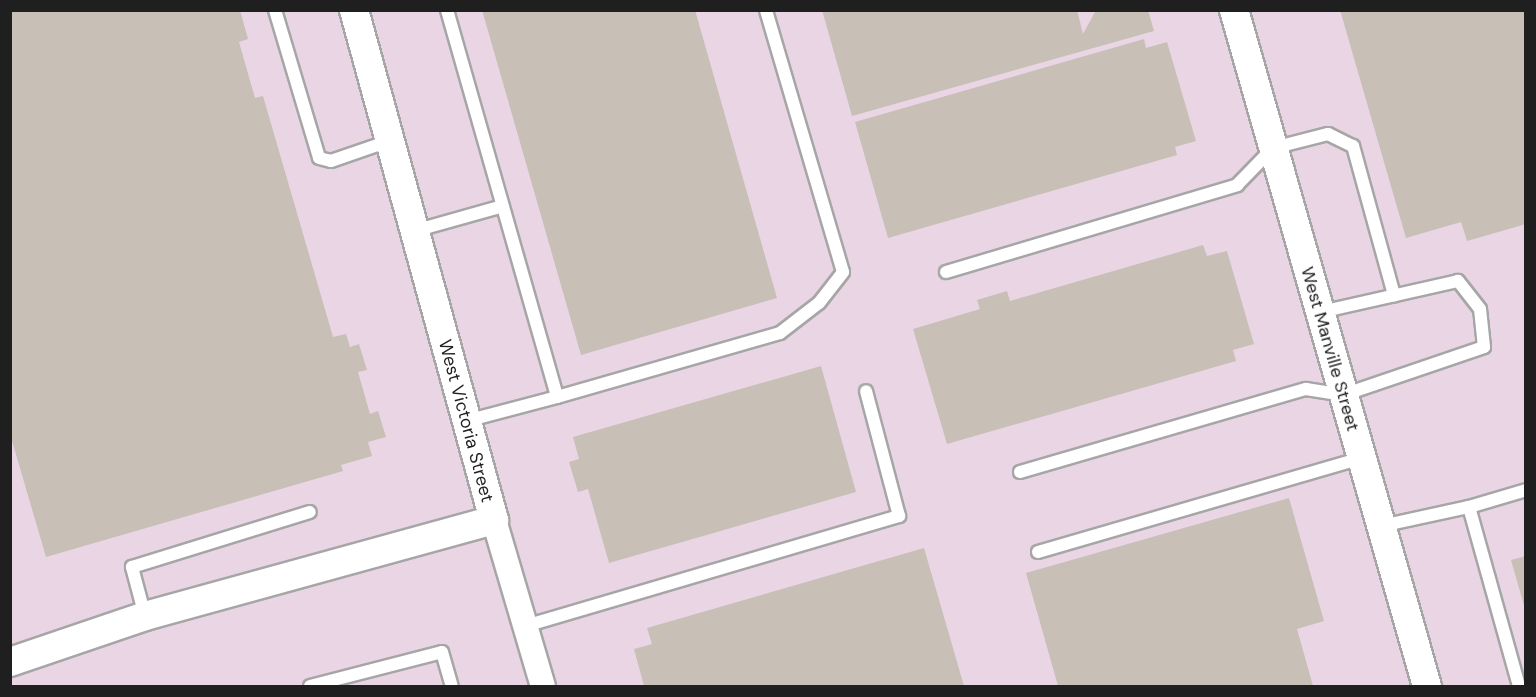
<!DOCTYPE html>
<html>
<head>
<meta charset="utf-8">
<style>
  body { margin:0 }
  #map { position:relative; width:1536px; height:697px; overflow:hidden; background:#f0ede4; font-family:"DM Sans",sans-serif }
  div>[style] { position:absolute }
  .industrial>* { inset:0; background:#ead5e5; transform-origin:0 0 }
  .building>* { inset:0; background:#c8bfb7 }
  .roads { filter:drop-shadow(2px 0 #a6a6a6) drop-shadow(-2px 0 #a6a6a6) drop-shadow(0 2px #a6a6a6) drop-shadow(0 -2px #a6a6a6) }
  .service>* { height:12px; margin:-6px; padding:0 6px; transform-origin:6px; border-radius:6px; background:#fff }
  .minor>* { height:24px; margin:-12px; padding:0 12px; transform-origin:12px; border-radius:12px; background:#fff }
  .tertiary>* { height:28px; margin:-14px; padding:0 14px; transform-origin:14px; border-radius:14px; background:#fff }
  span { translate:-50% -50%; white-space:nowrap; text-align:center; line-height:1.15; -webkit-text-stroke:4.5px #fff; paint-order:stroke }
  .street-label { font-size:18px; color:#1f1f1f }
  .frame { position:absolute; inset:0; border:12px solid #1f1f1f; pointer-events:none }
</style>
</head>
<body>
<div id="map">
  <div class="industrial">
    <i style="left:11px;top:11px;width:1514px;height:675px"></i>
  </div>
  <div class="building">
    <i style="clip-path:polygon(10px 10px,240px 10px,248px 39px,239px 42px,255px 98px,263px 96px,333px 337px,346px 334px,350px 347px,359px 344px,367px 370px,358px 372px,370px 414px,378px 411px,386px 437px,368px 442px,372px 456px,341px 465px,343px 471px,46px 557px,10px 434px)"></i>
    <i style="clip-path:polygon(482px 10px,695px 10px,777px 298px,581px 355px)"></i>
    <i style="clip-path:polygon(822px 10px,1077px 10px,1083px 34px,1096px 10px,1148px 10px,1154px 31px,852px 116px)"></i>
    <i style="clip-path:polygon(1340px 10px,1526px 10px,1526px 224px,1467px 241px,1461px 222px,1406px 238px)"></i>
    <i style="clip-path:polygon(1144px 39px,1146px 48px,1167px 42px,1196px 141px,1175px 147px,1177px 155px,888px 238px,855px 122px)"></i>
    <i style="clip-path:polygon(1203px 245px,1207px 256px,1227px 251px,1254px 344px,1233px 350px,1236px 361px,947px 444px,913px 329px,980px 309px,977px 300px,1007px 291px,1010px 301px)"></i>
    <i style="clip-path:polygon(821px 366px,856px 492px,609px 563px,588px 489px,578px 492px,569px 462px,579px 459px,573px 437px)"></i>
    <i style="clip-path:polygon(1289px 498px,1324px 621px,1297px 629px,1313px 686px,1058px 686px,1026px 573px)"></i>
    <i style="clip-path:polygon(924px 548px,964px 686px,644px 686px,634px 649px,652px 644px,647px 628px)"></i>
    <i style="clip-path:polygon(1526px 556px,1526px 609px,1525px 609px,1511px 560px)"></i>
  </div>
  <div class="roads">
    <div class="service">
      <i style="left:275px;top:10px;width:154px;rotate:73.4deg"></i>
      <i style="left:319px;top:158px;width:12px;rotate:14deg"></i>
      <i style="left:331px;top:161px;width:61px;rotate:-19deg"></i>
      <i style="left:447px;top:10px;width:402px;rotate:74.1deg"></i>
      <i style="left:557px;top:397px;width:94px;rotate:165.2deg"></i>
      <i style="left:414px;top:231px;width:92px;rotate:-15.7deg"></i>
      <i style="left:946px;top:272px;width:304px;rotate:-16.6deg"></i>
      <i style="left:1237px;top:185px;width:52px;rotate:-45.8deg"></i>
      <i style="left:1273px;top:148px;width:57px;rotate:-14.3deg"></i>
      <i style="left:1328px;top:134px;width:28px;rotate:26deg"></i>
      <i style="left:1353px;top:146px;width:155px;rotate:74.6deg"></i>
      <i style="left:557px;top:397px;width:232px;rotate:-16deg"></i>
      <i style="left:780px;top:333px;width:49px;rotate:-37.6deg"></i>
      <i style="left:819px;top:303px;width:39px;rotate:-52deg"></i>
      <i style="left:843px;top:272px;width:273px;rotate:-106.4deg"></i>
      <i style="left:1020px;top:472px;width:298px;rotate:-16.2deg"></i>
      <i style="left:1306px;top:389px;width:37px;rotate:9deg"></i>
      <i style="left:1343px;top:395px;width:149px;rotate:-18.8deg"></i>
      <i style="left:1484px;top:347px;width:38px;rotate:-96deg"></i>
      <i style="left:1480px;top:309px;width:36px;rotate:-128deg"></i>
      <i style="left:1458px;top:281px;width:141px;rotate:167.3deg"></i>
      <i style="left:1469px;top:507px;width:59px;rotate:-16.6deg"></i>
      <i style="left:1381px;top:526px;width:90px;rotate:-12.2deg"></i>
      <i style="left:1469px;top:507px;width:186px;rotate:74.4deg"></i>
      <i style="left:1038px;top:552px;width:337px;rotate:-16.2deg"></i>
      <i style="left:145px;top:616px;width:51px;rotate:-104.9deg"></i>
      <i style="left:132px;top:567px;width:186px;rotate:-17.2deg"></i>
      <i style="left:525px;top:626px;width:390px;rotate:-16.4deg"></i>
      <i style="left:899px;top:516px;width:129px;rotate:-104.8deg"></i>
      <i style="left:310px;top:686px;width:136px;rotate:-14.4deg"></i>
      <i style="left:442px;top:652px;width:35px;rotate:74deg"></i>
    </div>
    <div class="minor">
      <i style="left:494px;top:520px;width:173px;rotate:73.6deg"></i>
    </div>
    <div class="tertiary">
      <i style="left:1234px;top:10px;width:703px;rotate:74.07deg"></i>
      <i style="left:10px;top:662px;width:143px;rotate:-18.8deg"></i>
      <i style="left:145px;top:616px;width:362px;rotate:-15.4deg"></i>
      <i style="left:494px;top:520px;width:529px;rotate:-105.35deg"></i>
    </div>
  </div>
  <div class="street-label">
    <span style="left:1330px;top:349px;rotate:74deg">West Manville Street</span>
    <span style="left:466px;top:421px;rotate:75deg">West Victoria Street</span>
  </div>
  <div class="frame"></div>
</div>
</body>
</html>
